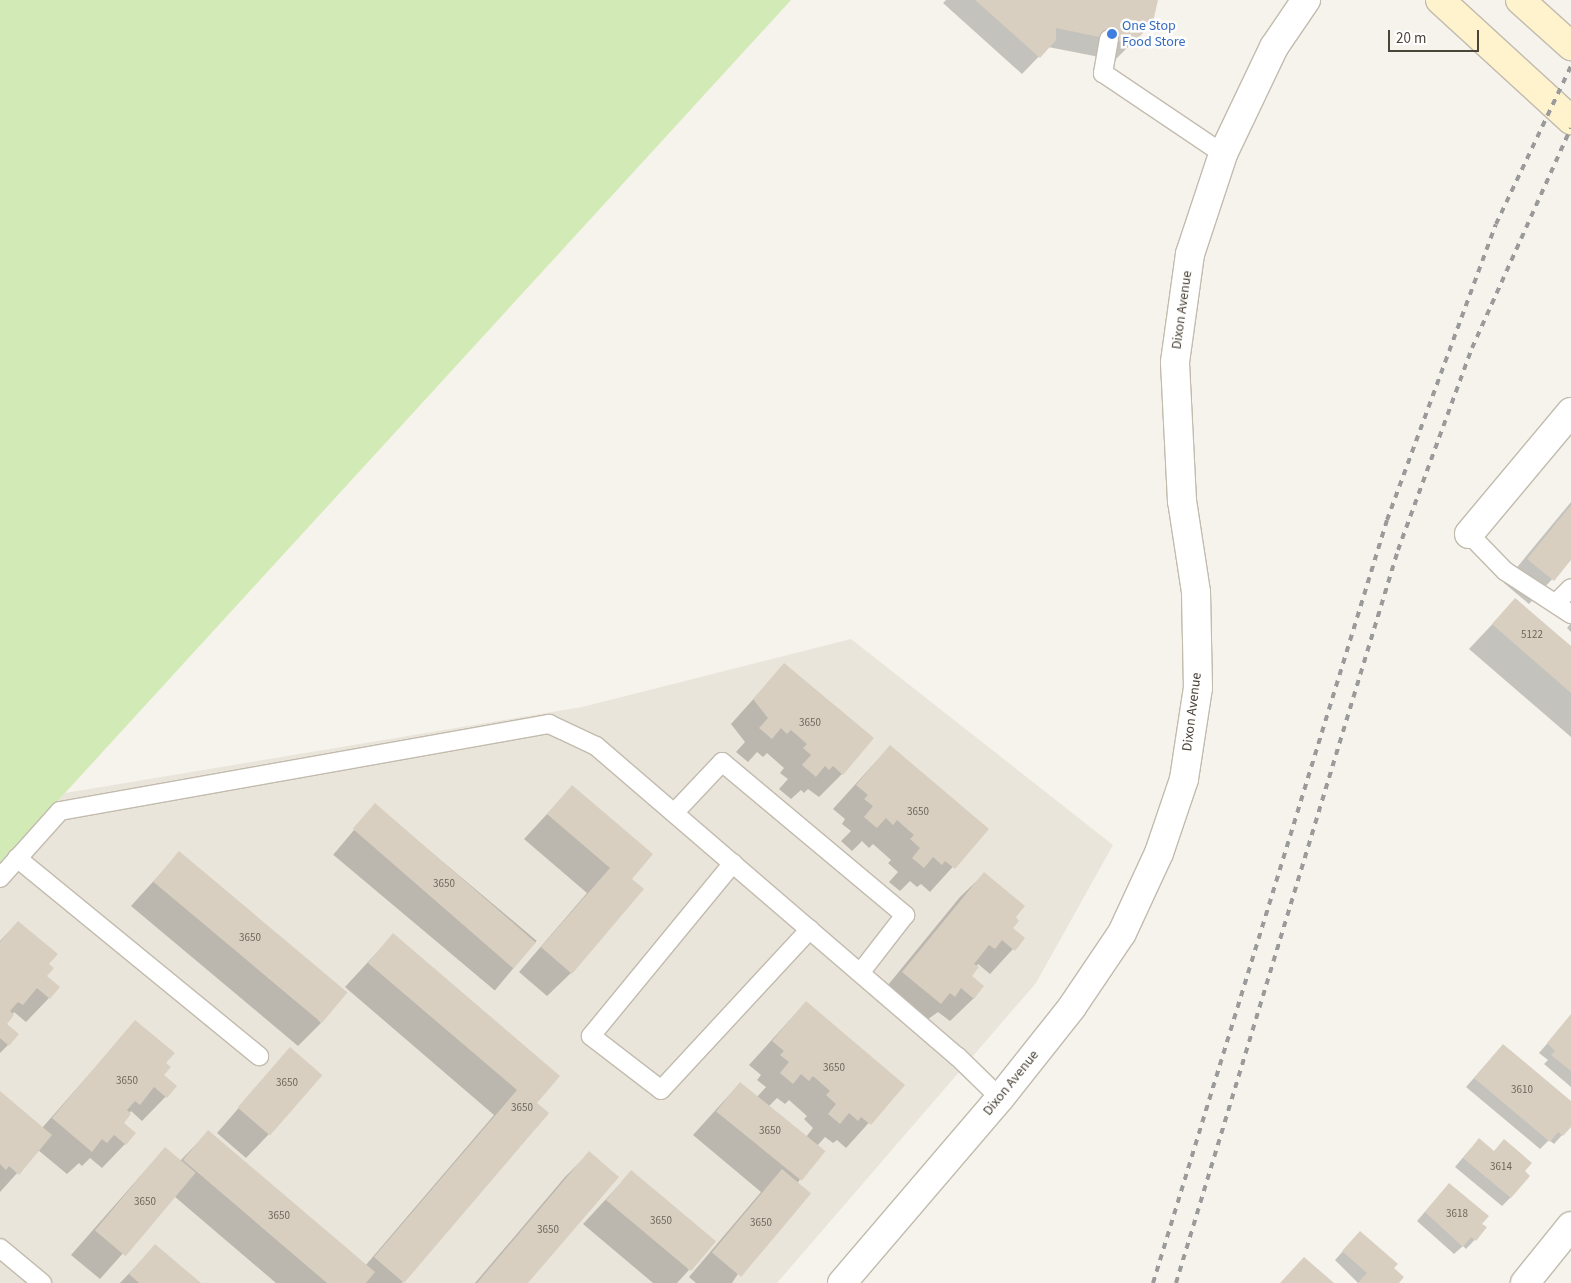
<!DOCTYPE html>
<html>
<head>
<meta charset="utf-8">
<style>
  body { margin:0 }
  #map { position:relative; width:1571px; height:1283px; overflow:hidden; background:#f6f3ec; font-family:"Source Sans 3",sans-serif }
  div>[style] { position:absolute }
  .residential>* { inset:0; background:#eae5da }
  .green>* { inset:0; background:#d2eab5 }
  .shadow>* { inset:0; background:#0003; transform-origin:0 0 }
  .building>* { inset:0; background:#d8cfc1; transform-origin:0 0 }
  .roads { filter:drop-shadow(1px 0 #c2bbae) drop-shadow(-1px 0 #c2bbae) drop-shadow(0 1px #c2bbae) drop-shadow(0 -1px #c2bbae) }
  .service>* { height:18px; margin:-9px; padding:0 9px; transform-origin:9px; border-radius:9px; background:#fff }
  .minor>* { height:28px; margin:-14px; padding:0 14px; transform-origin:14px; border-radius:14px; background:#fff }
  .tertiary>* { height:28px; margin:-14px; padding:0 14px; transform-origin:14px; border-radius:14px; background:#fff }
  .secondary>* { height:28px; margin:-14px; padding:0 14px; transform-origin:14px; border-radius:14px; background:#fff3cd }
  .rail>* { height:4px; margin-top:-2px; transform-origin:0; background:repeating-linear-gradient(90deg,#9a9a9a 0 6px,transparent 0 12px) }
  .dots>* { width:14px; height:14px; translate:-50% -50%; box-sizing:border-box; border:2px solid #fff; border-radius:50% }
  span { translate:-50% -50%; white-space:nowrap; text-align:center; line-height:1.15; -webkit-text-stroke:5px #fff; paint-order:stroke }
  .number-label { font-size:11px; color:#6e675b }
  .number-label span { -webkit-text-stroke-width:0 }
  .shop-label { font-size:14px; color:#366cbe }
  .left { translate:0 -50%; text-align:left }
  .street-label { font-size:14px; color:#4b4439 }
  .scale { position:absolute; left:1388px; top:30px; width:91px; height:22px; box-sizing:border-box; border:2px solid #4b4439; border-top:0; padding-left:6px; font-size:15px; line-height:18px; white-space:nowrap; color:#4b4439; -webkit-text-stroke:4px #fff; paint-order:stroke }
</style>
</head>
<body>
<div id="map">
  <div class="residential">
    <i style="clip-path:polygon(851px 639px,1113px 845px,1036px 983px,777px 1283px,0 1283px,0 864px,65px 793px,582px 707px)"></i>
  </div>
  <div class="green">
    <i style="clip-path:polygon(0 0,791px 0,0 864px)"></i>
  </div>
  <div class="shadow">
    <i style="clip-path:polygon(946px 0,1157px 0,1132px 43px,1115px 60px,1048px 47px,1022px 74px,943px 3px)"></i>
    <i style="clip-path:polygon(1571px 502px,1571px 559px,1529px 604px,1504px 583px)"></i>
    <i style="clip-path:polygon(1516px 599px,1571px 648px,1571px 737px,1469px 649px)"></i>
    <i style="clip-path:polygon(1571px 623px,1571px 632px,1567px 628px)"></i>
    <i style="clip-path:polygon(785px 664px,842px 774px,819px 797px,808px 789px,804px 793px,801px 790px,791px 799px,779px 789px,788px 779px,780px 773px,784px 768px,767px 753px,763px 757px,757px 752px,748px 762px,736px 752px,745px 742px,731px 724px)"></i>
    <i style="clip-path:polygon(890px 746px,987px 829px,930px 892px,921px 884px,917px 887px,910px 881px,900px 891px,889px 882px,898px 872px,888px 863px,891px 860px,873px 844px,869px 848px,862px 841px,852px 851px,841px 841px,851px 831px,842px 824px,845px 819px,833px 809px)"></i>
    <i style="clip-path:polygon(572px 787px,630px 879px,571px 973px,547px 996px,519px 972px,587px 893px,524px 839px)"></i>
    <i style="left:375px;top:805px;width:211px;height:65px;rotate:40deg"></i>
    <i style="clip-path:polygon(179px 853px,321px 1023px,298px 1046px,131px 906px)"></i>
    <i style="clip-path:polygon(984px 874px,1014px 918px,1011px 928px,1023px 938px,990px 974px,978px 964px,970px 976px,974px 998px,950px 1021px,938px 1012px,917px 1027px,879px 996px,960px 897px)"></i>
    <i style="clip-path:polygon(18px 922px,47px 964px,45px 976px,49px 998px,26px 1022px,14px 1012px,12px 1015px,5px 1024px,8px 1045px,0 1053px,0 941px)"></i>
    <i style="clip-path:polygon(393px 935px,535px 1104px,548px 1114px,402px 1283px,276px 1283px,174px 1196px,100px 1279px,71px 1255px,165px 1148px,180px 1161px,208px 1132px,365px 1266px,494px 1115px,345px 987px)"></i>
    <i style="clip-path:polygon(evenodd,806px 1002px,903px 1085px,846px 1148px,837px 1140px,833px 1143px,825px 1137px,817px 1146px,799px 1181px,732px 1283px,696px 1283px,689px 1277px,761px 1192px,693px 1135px,740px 1083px,757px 1097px,766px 1087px,757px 1080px,761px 1075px,749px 1065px,806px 1002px,777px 1098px,785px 1104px,789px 1100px,807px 1116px,804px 1119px,813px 1128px,806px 1137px,768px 1107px,777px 1098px)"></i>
    <i style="clip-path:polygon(1571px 1016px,1571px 1087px,1544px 1064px,1548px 1060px,1539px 1053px)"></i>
    <i style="clip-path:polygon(136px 1021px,165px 1063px,162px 1076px,175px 1087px,142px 1121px,131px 1111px,129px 1114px,122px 1123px,125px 1144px,102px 1168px,90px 1158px,82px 1166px,79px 1163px,67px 1174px,38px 1150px,0 1192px,0 1093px,42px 1128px)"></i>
    <i style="clip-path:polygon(1503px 1045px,1571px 1103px,1571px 1125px,1554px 1144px,1549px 1140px,1540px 1149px,1466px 1087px)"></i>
    <i style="clip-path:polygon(290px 1049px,269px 1134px,246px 1158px,217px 1133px)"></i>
    <i style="clip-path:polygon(1471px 1148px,1494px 1152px,1523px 1171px,1511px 1197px,1502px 1206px,1455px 1167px)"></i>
    <i style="clip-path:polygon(589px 1153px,526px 1283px,475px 1283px,565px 1177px)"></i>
    <i style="clip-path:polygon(631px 1172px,689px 1270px,677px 1283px,653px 1283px,583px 1224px)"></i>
    <i style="clip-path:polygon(1441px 1193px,1486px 1228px,1466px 1249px,1463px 1246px,1454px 1254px,1417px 1221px)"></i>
    <i style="clip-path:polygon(1352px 1241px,1393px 1268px,1397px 1283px,1358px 1283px,1335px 1260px)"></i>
    <i style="clip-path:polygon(155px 1246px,199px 1283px,120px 1283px)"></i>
  </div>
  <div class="building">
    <i style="clip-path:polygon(975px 0,1158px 0,1153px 22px,1133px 44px,1056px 28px,1056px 40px,1040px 58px)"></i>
    <i style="clip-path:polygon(1571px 505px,1571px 560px,1554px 581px,1527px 559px)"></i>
    <i style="clip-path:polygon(1515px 598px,1571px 646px,1571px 693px,1492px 624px)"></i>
    <i style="clip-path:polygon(784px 663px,874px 738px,843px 775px,833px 766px,829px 770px,825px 766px,816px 777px,802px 765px,811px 755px,803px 748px,807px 744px,791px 730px,787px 734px,781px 728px,772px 739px,759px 728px,768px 718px,753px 699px)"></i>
    <i style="clip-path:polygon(890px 745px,989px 829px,955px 869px,945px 861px,942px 865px,933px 857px,924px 868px,912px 858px,920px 848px,910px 839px,914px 835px,897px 820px,893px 825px,886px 818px,877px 828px,864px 817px,873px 806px,864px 799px,868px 795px,856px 785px)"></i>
    <i style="clip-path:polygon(572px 785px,653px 854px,632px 879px,644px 889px,572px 974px,541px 947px,610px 868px,547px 814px)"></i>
    <i style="left:375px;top:803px;width:213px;height:34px;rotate:41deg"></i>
    <i style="left:179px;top:851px;width:220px;height:40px;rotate:40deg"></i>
    <i style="clip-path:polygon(984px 872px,1025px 906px,1016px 917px,1019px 921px,1013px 928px,1025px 938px,1015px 951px,1002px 940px,995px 949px,989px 945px,974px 964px,979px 967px,972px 976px,984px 986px,974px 999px,961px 988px,955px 997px,950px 993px,941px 1004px,902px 972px)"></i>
    <i style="clip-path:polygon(18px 921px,58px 954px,49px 964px,54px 968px,47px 976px,60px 987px,50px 999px,37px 988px,23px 1005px,18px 1002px,10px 1011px,14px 1015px,7px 1024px,19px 1034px,9px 1046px,0 1038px,0 942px)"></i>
    <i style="clip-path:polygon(393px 933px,560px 1076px,537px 1103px,549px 1113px,404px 1283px,374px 1257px,517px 1090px,368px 963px)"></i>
    <i style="clip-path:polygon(806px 1001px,905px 1085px,871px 1125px,861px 1117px,858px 1121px,849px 1113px,840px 1124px,828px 1114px,836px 1104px,826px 1095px,830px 1091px,813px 1076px,809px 1081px,801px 1074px,793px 1084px,780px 1073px,789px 1062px,780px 1055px,784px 1051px,772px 1041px)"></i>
    <i style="clip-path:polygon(1571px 1014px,1571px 1071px,1551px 1055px,1555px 1051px,1547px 1043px)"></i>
    <i style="clip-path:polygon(135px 1020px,175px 1053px,166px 1063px,171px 1067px,164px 1075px,177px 1086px,167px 1098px,154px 1087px,140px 1105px,135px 1101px,127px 1110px,131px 1114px,124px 1123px,136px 1133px,126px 1145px,114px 1135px,107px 1143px,102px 1139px,92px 1152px,52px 1118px)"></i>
    <i style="clip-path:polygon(1503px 1044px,1571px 1101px,1571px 1127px,1563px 1136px,1558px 1132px,1550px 1142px,1474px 1078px)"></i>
    <i style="left:290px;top:1047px;width:43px;height:80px;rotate:41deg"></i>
    <i style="left:740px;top:1082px;width:110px;height:38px;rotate:39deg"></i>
    <i style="clip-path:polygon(0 1091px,52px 1135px,19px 1175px,9px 1166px,6px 1170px,0 1164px)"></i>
    <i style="clip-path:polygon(208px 1130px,375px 1272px,366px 1283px,327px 1283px,183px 1160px)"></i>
    <i style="clip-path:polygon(1479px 1138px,1494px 1151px,1504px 1139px,1532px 1163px,1525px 1171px,1530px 1176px,1511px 1198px,1463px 1158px)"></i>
    <i style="left:165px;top:1147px;width:40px;height:109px;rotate:40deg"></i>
    <i style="clip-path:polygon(589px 1151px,619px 1177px,528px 1283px,477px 1283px)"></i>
    <i style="left:782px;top:1169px;width:38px;height:109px;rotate:40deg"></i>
    <i style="left:631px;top:1170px;width:111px;height:39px;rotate:40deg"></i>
    <i style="clip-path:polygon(1449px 1183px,1489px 1216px,1482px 1224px,1487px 1227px,1476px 1241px,1471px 1237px,1463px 1247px,1425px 1212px)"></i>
    <i style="clip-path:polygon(1360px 1231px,1398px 1264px,1394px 1268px,1404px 1277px,1399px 1283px,1358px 1283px,1367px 1273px,1342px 1251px)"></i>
    <i style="clip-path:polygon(155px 1244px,201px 1283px,139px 1283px,129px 1274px)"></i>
    <i style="clip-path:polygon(1304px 1257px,1334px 1283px,1280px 1283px)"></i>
  </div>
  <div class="roads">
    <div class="service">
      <i style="left:1109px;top:39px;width:35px;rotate:100deg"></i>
      <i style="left:1103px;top:73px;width:145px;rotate:34deg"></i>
      <i style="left:1469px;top:534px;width:52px;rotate:45.8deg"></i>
      <i style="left:1505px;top:571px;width:79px;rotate:33.1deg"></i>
      <i style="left:1556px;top:603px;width:21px;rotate:-45deg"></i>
      <i style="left:674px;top:813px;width:70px;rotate:-46.7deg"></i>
      <i style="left:722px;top:762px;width:239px;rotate:39.9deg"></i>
      <i style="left:905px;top:915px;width:73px;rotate:127.8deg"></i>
      <i style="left:17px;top:858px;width:313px;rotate:39.3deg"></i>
      <i style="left:733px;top:863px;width:224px;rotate:129.4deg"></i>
      <i style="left:591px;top:1036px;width:88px;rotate:37.6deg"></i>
      <i style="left:661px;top:1090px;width:219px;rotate:-47.2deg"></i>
      <i style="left:0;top:878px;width:90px;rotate:-48.2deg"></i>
      <i style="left:60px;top:811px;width:497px;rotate:-10.1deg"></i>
      <i style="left:549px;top:724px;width:52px;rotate:25.1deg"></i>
      <i style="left:596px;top:746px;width:476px;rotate:40.7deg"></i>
      <i style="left:957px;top:1056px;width:60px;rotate:44.3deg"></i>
      <i style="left:0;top:1248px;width:55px;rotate:39.8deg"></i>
    </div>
    <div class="minor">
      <i style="left:1469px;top:534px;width:159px;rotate:-50.1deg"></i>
      <i style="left:1525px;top:1283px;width:73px;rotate:-51.1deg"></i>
    </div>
    <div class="tertiary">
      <i style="left:842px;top:1283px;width:243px;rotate:-49.5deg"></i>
      <i style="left:1000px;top:1098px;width:116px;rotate:-51.6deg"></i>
      <i style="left:1072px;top:1007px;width:89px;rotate:-56deg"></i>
      <i style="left:1122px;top:933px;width:88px;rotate:-65.2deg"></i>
      <i style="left:1159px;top:853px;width:78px;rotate:-71.3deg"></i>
      <i style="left:1184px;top:779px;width:92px;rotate:-81.3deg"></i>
      <i style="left:1198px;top:688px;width:96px;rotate:-91.2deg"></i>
      <i style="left:1196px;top:592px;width:92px;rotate:-98.7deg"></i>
      <i style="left:1182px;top:501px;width:139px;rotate:-92.9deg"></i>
      <i style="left:1175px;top:362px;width:109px;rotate:-82.1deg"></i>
      <i style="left:1190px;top:254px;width:105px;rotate:-71.7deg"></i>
      <i style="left:1223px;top:154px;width:119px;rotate:-64.5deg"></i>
      <i style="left:1274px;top:47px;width:57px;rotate:-55.8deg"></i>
    </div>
    <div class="secondary">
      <i style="left:1440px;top:0;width:178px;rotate:42.5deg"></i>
      <i style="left:1520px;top:0;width:69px;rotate:42deg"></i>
    </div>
  </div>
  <div class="rail">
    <i style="left:1153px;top:1283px;width:798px;rotate:-72.95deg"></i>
    <i style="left:1387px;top:520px;width:315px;rotate:-69.8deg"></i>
    <i style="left:1496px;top:224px;width:175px;rotate:-64.6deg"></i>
    <i style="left:1176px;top:1283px;width:766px;rotate:-73.15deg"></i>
    <i style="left:1398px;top:550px;width:215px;rotate:-69.9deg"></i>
    <i style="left:1472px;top:348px;width:241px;rotate:-65.8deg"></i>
  </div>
  <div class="dots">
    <i style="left:1112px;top:34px;background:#3f7fe0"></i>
  </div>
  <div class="number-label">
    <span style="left:1532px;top:635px">5122</span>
    <span style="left:810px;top:723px">3650</span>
    <span style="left:918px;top:812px">3650</span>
    <span style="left:444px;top:884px">3650</span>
    <span style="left:250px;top:938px">3650</span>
    <span style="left:834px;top:1068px">3650</span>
    <span style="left:127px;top:1081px">3650</span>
    <span style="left:287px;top:1083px">3650</span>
    <span style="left:1522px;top:1090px">3610</span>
    <span style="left:522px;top:1108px">3650</span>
    <span style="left:770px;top:1131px">3650</span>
    <span style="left:1501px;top:1167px">3614</span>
    <span style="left:145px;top:1202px">3650</span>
    <span style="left:1457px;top:1214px">3618</span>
    <span style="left:279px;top:1216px">3650</span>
    <span style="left:661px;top:1221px">3650</span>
    <span style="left:761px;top:1223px">3650</span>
    <span style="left:548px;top:1230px">3650</span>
  </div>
  <div class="shop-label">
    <span class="left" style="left:1122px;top:34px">One Stop<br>Food Store</span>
  </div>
  <div class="street-label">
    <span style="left:1182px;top:310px;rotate:-82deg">Dixon Avenue</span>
    <span style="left:1192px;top:712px;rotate:-83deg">Dixon Avenue</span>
    <span style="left:1011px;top:1083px;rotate:-51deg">Dixon Avenue</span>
  </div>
  <div class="scale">20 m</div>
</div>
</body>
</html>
